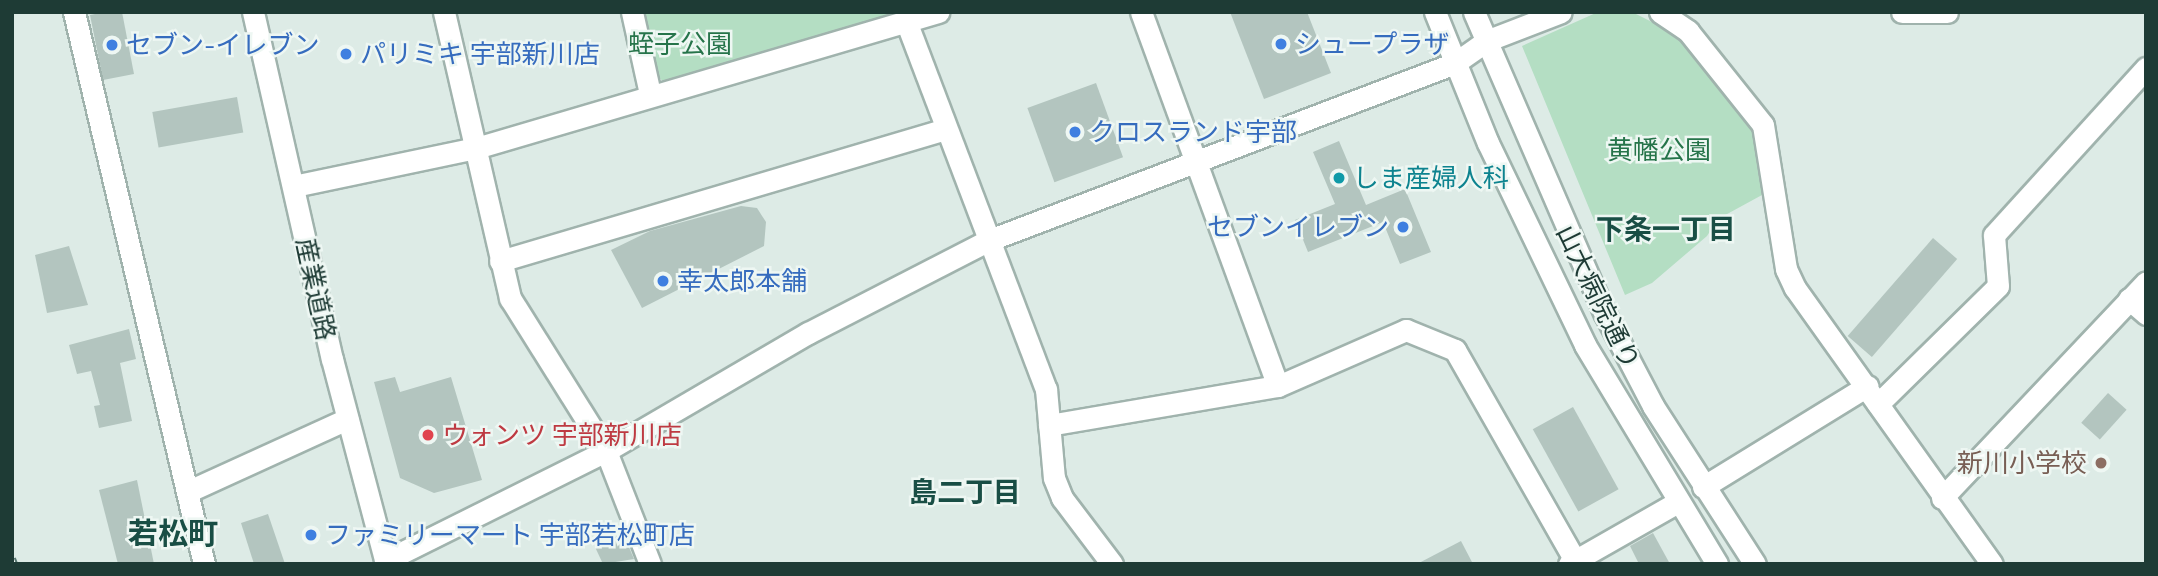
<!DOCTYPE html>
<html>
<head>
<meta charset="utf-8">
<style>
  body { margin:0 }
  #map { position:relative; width:2158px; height:576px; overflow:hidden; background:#ddebe6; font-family:"Titillium Web","Noto Sans JP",sans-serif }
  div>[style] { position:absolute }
  .green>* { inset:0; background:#b4dec3 }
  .building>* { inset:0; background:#b3c5bf; transform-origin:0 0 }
  .roads { filter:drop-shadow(2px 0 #a0b3ad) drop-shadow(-2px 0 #a0b3ad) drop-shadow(0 2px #a0b3ad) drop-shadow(0 -2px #a0b3ad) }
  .street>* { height:21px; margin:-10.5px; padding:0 10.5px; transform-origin:10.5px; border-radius:10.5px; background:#fff }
  .secondary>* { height:21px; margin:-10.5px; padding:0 10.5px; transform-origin:10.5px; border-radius:10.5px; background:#fff }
  .rail>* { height:8px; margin-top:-4px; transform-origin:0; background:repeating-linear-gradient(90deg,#eef7f3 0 16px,#587771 0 32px); box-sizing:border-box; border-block:2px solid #587771 }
  .dots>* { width:19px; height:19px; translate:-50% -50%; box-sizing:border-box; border:4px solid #eef7f3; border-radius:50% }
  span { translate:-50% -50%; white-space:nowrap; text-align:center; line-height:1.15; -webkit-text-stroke:5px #eef7f3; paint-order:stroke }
  .park-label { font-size:26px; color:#26744a }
  .shop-label { font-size:26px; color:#366cbe }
  .left { translate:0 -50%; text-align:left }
  .right { translate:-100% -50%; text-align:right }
  .culture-label { font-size:26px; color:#0d838f }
  .street-label { font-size:26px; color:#1e3b35 }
  .health-label { font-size:26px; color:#be3a42 }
  .education-label { font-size:26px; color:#785e54 }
  .neighbourhood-label { font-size:28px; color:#194e45; font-weight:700 }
  .quarter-label { font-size:30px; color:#194e45; font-weight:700 }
  .frame { position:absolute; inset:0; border:14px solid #1e3b35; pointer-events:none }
</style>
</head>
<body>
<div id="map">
  <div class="green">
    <i style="clip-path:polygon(642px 12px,903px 12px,663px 81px,654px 74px)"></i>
    <i style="clip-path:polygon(1598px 12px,1632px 12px,1678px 35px,1755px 135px,1762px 195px,1718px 219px,1707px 236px,1652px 283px,1625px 295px,1522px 46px)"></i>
  </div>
  <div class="building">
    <i style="clip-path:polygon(105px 12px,122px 12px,134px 74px,103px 80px,90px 15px)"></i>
    <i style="clip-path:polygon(1230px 12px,1307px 12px,1331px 73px,1264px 99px)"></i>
    <i style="left:1096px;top:83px;width:79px;height:73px;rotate:70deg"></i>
    <i style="left:237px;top:97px;width:36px;height:86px;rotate:80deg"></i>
    <i style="clip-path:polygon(1339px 141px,1366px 205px,1405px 189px,1431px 252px,1400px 264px,1383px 222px,1308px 252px,1295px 220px,1335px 204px,1313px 152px)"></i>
    <i style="clip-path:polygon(741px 206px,757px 208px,766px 222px,764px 246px,642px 308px,611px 250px,650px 231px)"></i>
    <i style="left:1933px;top:238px;width:32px;height:130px;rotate:41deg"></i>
    <i style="clip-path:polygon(69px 246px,88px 305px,47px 313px,35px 255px)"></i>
    <i style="clip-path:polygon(129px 329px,136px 359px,120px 363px,132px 421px,99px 428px,94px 406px,100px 405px,91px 371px,77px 374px,69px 345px)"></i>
    <i style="clip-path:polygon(395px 377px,400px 392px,451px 377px,482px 480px,434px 493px,400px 478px,374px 382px)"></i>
    <i style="left:2108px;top:393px;width:25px;height:40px;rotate:42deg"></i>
    <i style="left:1573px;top:407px;width:94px;height:46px;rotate:61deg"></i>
    <i style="clip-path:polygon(137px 480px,154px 564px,118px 564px,99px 490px)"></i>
    <i style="clip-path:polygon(268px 514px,285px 564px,254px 564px,241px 523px)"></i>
    <i style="clip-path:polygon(623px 533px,634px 559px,603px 564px,595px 547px)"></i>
    <i style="clip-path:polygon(1653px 533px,1670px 564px,1639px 564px,1630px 546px)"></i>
    <i style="clip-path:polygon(1461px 541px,1473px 564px,1417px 564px)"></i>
  </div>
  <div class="roads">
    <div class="street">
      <i style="left:74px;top:12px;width:567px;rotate:76.75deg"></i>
      <i style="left:444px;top:12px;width:294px;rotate:77deg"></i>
      <i style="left:510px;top:298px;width:181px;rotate:57.9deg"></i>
      <i style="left:606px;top:451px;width:121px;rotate:68.7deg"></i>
      <i style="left:632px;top:12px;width:84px;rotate:77.6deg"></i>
      <i style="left:1141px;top:12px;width:398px;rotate:69.9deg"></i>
      <i style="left:1660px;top:12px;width:34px;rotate:34deg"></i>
      <i style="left:1688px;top:31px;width:120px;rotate:51.4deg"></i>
      <i style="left:1763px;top:125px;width:146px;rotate:80.9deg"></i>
      <i style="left:1786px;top:269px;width:21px;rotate:65deg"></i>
      <i style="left:1795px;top:288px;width:339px;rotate:54.5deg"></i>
      <i style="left:1902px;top:12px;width:45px"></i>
      <i style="left:906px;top:21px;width:394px;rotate:69.2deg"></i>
      <i style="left:1046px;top:389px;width:89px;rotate:84.9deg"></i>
      <i style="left:1054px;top:478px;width:22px;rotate:68deg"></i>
      <i style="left:1062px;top:498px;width:83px;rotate:52.9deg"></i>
      <i style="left:1486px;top:41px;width:80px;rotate:-21.1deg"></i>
      <i style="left:294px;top:186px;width:186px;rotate:-11.8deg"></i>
      <i style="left:476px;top:148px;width:482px;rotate:-16.4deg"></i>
      <i style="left:500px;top:261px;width:464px;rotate:-16.5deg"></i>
      <i style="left:2129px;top:299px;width:23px;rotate:41deg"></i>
      <i style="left:1878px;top:404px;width:168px;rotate:-44.5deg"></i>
      <i style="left:1998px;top:286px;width:51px;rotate:-94.5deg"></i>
      <i style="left:1994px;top:235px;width:226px;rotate:-47.7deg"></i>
      <i style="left:1049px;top:425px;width:232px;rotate:-9.7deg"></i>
      <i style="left:1278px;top:386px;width:140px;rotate:-23.6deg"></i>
      <i style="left:1406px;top:330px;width:53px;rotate:22.2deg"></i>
      <i style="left:1455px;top:350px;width:246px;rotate:60.3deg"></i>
      <i style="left:1703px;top:487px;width:193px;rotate:-31.6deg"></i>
      <i style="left:189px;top:491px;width:174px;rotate:-24.5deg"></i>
      <i style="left:1942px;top:498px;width:297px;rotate:-46.6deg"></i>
      <i style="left:1569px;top:564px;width:123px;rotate:-29.7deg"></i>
    </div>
    <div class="secondary">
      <i style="left:253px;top:12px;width:356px;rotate:77.2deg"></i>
      <i style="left:332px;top:359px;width:212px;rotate:75.2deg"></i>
      <i style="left:1435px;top:12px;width:141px;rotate:68deg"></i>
      <i style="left:1488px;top:143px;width:224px;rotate:64.3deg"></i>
      <i style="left:1585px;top:345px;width:256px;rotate:58.9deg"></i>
      <i style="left:1474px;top:12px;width:329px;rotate:66.6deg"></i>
      <i style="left:1605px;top:314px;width:104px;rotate:62.4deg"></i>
      <i style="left:1653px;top:406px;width:188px;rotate:57.2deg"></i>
      <i style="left:385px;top:561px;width:247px;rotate:-26.5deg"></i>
      <i style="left:606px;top:451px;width:234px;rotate:-30.3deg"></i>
      <i style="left:808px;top:333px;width:201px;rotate:-27.2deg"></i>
      <i style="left:987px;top:241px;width:501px;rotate:-20.82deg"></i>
      <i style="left:1455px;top:63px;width:38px;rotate:-35deg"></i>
    </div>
  </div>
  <div class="rail">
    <i style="left:12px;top:559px;width:5px;rotate:68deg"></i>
  </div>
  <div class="dots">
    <i style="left:1281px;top:44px;background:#3f7fe0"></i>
    <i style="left:112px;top:45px;background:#3f7fe0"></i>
    <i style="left:346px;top:54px;background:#3f7fe0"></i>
    <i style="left:1075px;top:132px;background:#3f7fe0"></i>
    <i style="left:1339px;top:178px;background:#0f9aa8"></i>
    <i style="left:1403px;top:227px;background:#3f7fe0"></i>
    <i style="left:663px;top:281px;background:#3f7fe0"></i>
    <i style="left:428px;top:435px;background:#e0444e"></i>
    <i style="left:2101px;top:463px;background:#8d6e63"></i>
    <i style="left:311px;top:535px;background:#3f7fe0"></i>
  </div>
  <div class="park-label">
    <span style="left:680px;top:44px">蛭子公園</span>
    <span style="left:1659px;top:150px">黄幡公園</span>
  </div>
  <div class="shop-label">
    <span class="left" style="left:1295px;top:44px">シュープラザ</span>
    <span class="left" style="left:126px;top:45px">セブン-イレブン</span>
    <span class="left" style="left:360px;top:54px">パリミキ 宇部新川店</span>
    <span class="left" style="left:1089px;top:132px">クロスランド宇部</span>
    <span class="right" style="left:1389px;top:227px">セブンイレブン</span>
    <span class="left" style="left:677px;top:281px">幸太郎本舗</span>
    <span class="left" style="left:325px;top:535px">ファミリーマート 宇部若松町店</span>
  </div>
  <div class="culture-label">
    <span class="left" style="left:1353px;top:178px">しま産婦人科</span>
  </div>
  <div class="street-label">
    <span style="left:316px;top:289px;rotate:78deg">産業道路</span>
    <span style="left:1598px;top:297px;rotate:64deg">山大病院通り</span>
  </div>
  <div class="health-label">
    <span class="left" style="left:442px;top:435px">ウォンツ 宇部新川店</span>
  </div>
  <div class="education-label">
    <span class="right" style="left:2087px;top:463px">新川小学校</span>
  </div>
  <div class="neighbourhood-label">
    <span style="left:1666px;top:229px">下条一丁目</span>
    <span style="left:965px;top:492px">島二丁目</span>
  </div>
  <div class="quarter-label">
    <span style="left:173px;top:533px">若松町</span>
  </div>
  <div class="frame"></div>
</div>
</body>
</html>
